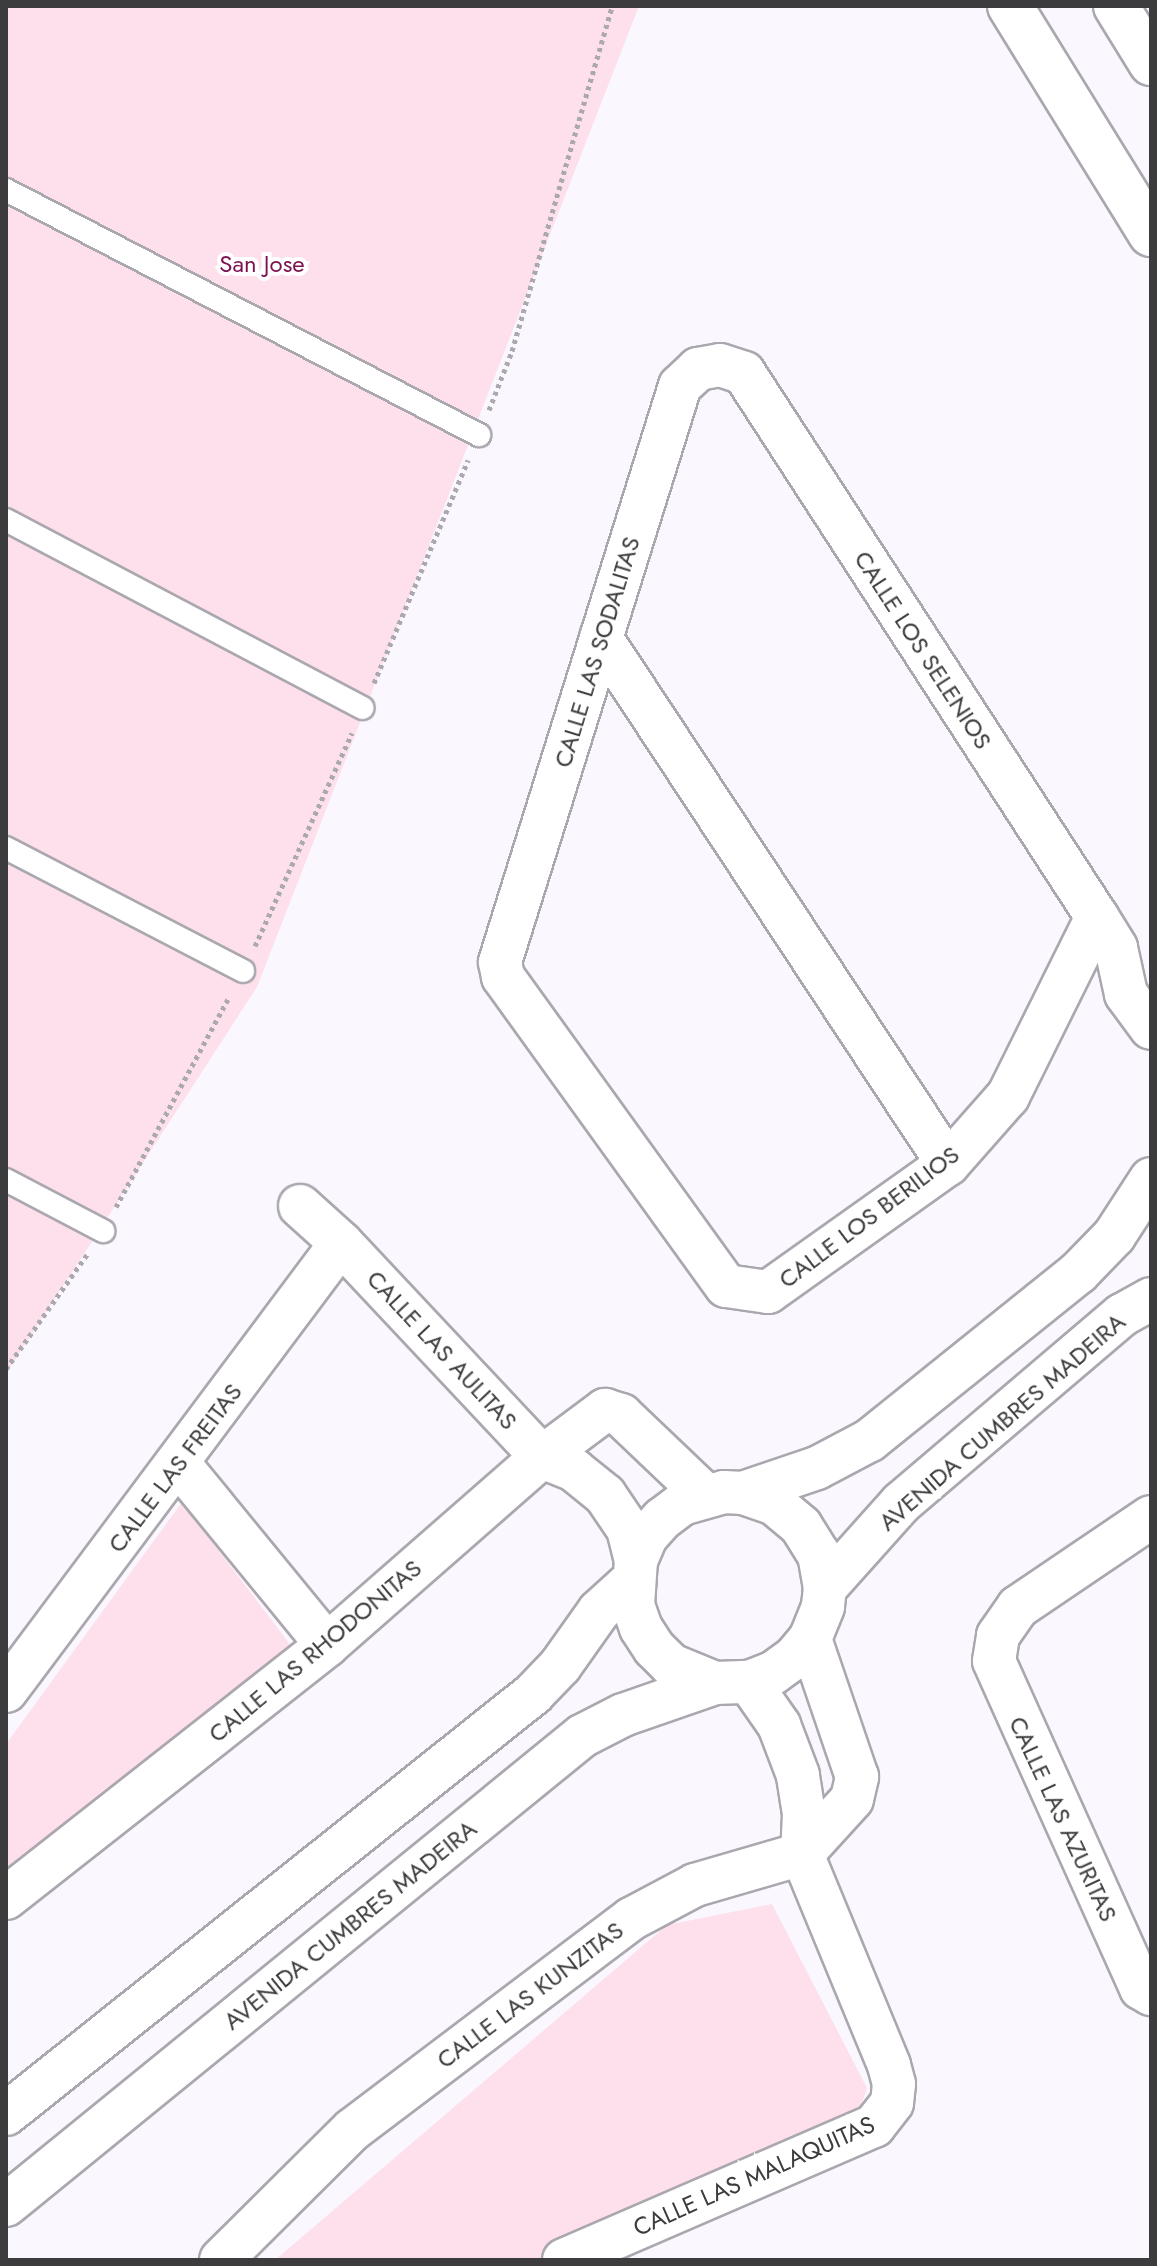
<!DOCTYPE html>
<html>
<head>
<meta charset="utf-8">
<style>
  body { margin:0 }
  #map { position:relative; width:1157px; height:2266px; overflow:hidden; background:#fbf7ff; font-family:Jost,sans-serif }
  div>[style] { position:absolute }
  .green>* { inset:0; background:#fde0ec }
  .path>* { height:5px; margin-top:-2.5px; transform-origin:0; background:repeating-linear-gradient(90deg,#aba8ae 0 4px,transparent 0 8px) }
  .roads { filter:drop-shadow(2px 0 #aba7af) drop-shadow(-2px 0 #aba7af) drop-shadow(0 2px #aba7af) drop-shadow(0 -2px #aba7af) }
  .service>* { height:22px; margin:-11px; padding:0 11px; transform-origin:11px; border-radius:11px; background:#fff }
  .minor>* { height:42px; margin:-21px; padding:0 21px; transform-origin:21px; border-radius:21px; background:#fff }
  .tertiary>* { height:44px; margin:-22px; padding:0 22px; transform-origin:22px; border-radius:22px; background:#fff }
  span { translate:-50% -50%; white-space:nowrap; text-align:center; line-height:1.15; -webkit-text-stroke:8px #fff; paint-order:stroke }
  .park-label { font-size:24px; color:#7c1251 }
  .street-label { font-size:24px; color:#3c3b3e }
  .frame { position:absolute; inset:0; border:8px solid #3c3b3e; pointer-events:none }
</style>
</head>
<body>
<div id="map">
  <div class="green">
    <i style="clip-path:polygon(6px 6px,639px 6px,257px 987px,6px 1374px)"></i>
    <i style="clip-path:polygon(182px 1502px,295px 1651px,6px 1880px,6px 1744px)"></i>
    <i style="clip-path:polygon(772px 1904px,867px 2088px,858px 2114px,553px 2260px,275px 2260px,667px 1925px)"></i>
  </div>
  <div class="path">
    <i style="left:489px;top:410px;width:63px;rotate:-68.7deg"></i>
    <i style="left:512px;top:351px;width:359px;rotate:-73.8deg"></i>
    <i style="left:374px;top:683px;width:242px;rotate:-67.1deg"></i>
    <i style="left:255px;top:946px;width:234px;rotate:-65.5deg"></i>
    <i style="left:116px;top:1207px;width:238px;rotate:-61.7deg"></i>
    <i style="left:6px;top:1369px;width:142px;rotate:-54.7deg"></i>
  </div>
  <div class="roads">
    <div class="service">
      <i style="left:6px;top:190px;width:533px;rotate:27.38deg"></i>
      <i style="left:6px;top:520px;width:403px;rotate:27.8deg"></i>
      <i style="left:6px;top:848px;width:267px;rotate:27.4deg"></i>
      <i style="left:6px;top:1180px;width:110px;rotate:27.7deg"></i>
    </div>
    <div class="minor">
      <i style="left:601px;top:638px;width:630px;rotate:56.59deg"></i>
      <i style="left:1097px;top:917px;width:200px;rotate:116.4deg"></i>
      <i style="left:1008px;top:1096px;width:91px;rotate:131.4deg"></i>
      <i style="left:948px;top:1164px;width:221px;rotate:144.6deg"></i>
      <i style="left:768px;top:1292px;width:42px;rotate:-171.9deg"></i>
      <i style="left:726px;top:1286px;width:381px;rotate:-125.8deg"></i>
      <i style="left:503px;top:977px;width:15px;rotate:-101deg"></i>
      <i style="left:500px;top:962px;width:603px;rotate:-72.65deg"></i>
      <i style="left:680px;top:386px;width:25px;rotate:-43deg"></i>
      <i style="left:698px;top:369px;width:22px;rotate:-10deg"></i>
      <i style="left:720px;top:365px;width:25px;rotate:18deg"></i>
      <i style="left:744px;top:373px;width:648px;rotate:57.02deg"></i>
      <i style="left:1097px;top:917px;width:36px;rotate:58deg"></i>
      <i style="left:1116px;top:948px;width:47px;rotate:77.7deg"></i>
      <i style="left:1126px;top:994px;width:42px;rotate:53.7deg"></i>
      <i style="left:300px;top:1206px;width:55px;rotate:42.1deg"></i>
      <i style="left:341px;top:1243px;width:294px;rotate:46.8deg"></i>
      <i style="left:542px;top:1457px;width:35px;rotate:22deg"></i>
      <i style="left:574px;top:1470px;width:40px;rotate:39deg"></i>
      <i style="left:605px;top:1495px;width:41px;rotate:55.9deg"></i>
      <i style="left:628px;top:1529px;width:32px;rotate:76deg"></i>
      <i style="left:179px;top:1464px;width:234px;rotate:50.7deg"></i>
      <i style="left:743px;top:1493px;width:78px;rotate:-18.7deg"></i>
      <i style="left:817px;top:1468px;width:60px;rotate:-27.8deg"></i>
      <i style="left:870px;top:1440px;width:267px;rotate:-38.8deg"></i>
      <i style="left:1078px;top:1273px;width:52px;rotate:-45.8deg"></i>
      <i style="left:1114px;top:1236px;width:68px;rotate:-57deg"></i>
      <i style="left:1151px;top:1517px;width:161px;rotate:145.9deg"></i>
      <i style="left:1018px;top:1607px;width:35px;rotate:125deg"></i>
      <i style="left:998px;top:1636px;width:25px;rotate:99deg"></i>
      <i style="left:994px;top:1661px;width:359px;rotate:65.8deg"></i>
      <i style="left:1141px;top:1988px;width:12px;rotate:31deg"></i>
      <i style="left:825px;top:1588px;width:114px;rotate:-48.2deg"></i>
      <i style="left:901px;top:1503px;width:290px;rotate:-40.4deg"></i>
      <i style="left:1122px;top:1315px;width:33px;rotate:-29deg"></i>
      <i style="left:6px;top:1691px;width:559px;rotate:-53.21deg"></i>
      <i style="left:6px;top:1898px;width:409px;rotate:-38.2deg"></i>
      <i style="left:327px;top:1645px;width:286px;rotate:-41.2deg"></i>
      <i style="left:542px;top:1457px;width:79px;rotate:-36.7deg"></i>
      <i style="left:605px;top:1410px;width:17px;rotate:17deg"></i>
      <i style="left:621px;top:1415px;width:116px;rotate:43.6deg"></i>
      <i style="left:6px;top:2114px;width:674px;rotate:-38.55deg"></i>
      <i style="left:533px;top:1694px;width:39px;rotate:-46deg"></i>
      <i style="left:560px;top:1666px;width:67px;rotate:-54.7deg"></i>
      <i style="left:599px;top:1611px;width:45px;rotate:-42.3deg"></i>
      <i style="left:6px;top:2205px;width:743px;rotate:-39.15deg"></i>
      <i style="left:582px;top:1736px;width:46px;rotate:-27.1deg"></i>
      <i style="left:623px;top:1715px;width:97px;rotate:-19.2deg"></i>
      <i style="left:221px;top:2260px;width:185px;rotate:-44.8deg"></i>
      <i style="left:352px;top:2130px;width:350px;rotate:-37.1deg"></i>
      <i style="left:631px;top:1919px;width:72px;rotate:-28deg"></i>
      <i style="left:695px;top:1885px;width:111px;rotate:-16.2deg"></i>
      <i style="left:802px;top:1854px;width:74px;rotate:-47.7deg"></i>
      <i style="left:852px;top:1799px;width:23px;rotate:-77deg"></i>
      <i style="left:857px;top:1777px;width:146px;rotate:-108.8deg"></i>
      <i style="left:810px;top:1639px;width:35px;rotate:-68deg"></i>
      <i style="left:823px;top:1606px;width:18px;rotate:-84deg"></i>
      <i style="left:825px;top:1588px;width:34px;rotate:-100deg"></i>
      <i style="left:819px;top:1555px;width:34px;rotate:-122deg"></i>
      <i style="left:801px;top:1526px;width:34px;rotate:-140deg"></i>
      <i style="left:775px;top:1504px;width:34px;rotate:-161deg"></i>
      <i style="left:743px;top:1493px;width:19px;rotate:-177deg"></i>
      <i style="left:724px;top:1492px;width:44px;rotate:164.1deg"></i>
      <i style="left:682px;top:1504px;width:25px;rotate:143deg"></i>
      <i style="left:662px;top:1519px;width:24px;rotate:132deg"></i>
      <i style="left:646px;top:1537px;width:25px;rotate:113deg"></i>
      <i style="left:636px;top:1560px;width:45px;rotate:93.8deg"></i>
      <i style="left:633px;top:1605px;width:24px;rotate:71deg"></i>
      <i style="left:641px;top:1628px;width:24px;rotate:57deg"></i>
      <i style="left:654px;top:1648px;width:24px;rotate:45deg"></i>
      <i style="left:671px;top:1665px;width:48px;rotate:22.2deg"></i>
      <i style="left:715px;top:1683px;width:34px;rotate:-2deg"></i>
      <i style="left:749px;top:1682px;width:26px;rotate:-21deg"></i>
      <i style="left:773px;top:1673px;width:26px;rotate:-36deg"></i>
      <i style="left:794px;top:1658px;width:25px;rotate:-50deg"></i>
      <i style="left:564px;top:2260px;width:338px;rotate:-23.4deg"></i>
      <i style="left:874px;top:2126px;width:29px;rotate:-52deg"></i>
      <i style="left:892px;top:2103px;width:19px;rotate:-84deg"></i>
      <i style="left:894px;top:2084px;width:20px;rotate:-105deg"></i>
      <i style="left:889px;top:2065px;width:228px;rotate:-112.4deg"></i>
      <i style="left:802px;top:1854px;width:40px;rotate:-87.1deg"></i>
      <i style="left:804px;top:1814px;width:39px;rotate:-99deg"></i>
      <i style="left:798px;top:1775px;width:53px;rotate:-110.8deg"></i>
      <i style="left:779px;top:1725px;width:52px;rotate:-124.9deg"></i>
    </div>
    <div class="tertiary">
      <i style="left:1010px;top:6px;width:268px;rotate:58.3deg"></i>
      <i style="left:1116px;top:6px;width:67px;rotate:58.4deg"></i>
    </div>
  </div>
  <div class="park-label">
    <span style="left:262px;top:264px">San Jose</span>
  </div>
  <div class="street-label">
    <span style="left:923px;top:650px;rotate:57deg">CALLE LOS SELENIOS</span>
    <span style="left:597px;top:652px;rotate:-73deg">CALLE LAS SODALITAS</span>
    <span style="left:869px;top:1217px;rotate:-37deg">CALLE LOS BERILIOS</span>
    <span style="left:442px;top:1350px;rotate:47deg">CALLE LAS AULITAS</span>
    <span style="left:1002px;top:1422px;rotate:-41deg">AVENIDA CUMBRES MADEIRA</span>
    <span style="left:175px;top:1468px;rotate:-53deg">CALLE LAS FREITAS</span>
    <span style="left:315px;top:1651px;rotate:-40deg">CALLE LAS RHODONITAS</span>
    <span style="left:1063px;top:1819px;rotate:65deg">CALLE LAS AZURITAS</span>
    <span style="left:350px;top:1925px;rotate:-39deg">AVENIDA CUMBRES MADEIRA</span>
    <span style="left:530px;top:1995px;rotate:-37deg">CALLE LAS KUNZITAS</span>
    <span style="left:754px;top:2176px;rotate:-24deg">CALLE LAS MALAQUITAS</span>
  </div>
  <div class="frame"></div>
</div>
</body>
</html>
